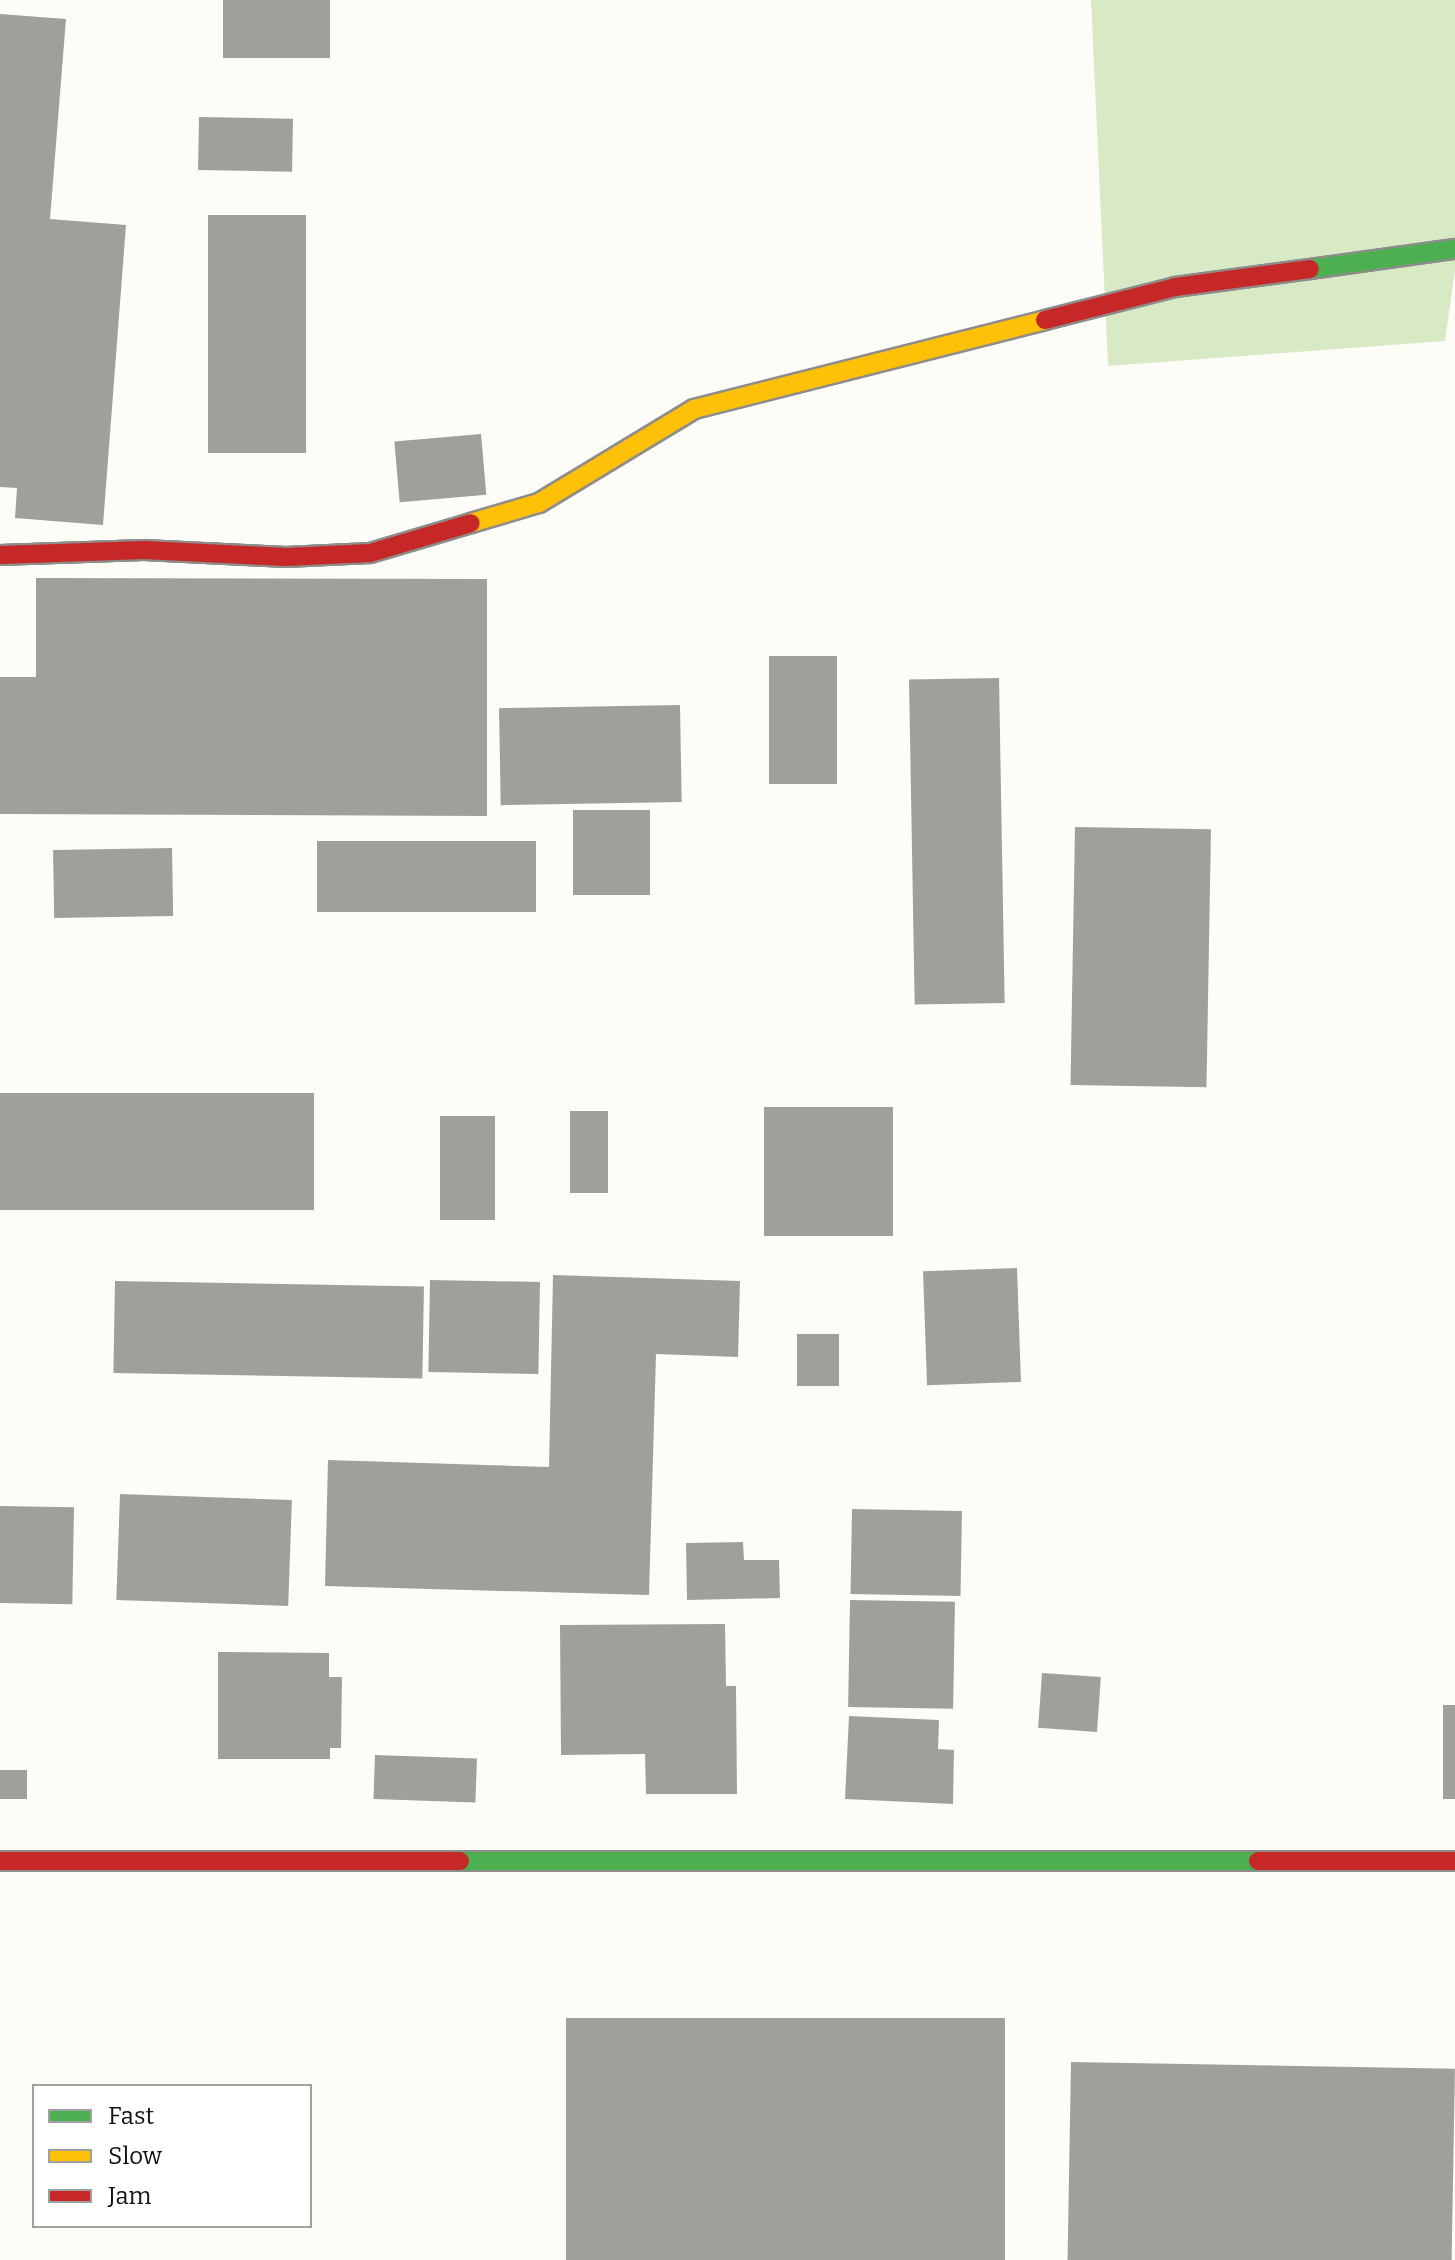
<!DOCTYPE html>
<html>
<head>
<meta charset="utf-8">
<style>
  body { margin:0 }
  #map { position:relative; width:1455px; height:2260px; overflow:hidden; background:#fdfcf7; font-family:Bitter,serif }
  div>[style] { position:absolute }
  .forest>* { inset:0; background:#d8eac5 }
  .building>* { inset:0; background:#a19f9c; transform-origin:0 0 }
  .roads { filter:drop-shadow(2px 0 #8e8d8b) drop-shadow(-2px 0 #8e8d8b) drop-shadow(0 2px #8e8d8b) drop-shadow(0 -2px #8e8d8b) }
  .fast>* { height:18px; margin:-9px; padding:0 9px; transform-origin:9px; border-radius:9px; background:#4caf50 }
  .slow>* { height:18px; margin:-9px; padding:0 9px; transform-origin:9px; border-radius:9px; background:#ffc107 }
  .jam>* { height:18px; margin:-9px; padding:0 9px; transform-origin:9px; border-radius:9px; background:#c62828 }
  span { translate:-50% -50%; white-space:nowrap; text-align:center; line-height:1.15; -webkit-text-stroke:8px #fff; paint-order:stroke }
  .legend { position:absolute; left:32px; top:2084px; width:280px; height:144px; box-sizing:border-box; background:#fff; border:2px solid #a0a0a0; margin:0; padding:10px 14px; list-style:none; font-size:24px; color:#111 }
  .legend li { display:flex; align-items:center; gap:16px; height:40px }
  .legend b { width:40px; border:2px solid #a0a0a0 }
</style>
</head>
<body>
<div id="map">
  <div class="forest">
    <i style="clip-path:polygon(1091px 0,1455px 0,1455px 270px,1445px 341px,1108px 366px)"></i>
  </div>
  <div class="building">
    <i style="left:223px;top:0;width:107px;height:58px"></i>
    <i style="clip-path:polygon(0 14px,66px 19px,50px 219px,126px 225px,103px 525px,15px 518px,17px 488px,0 487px)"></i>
    <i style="left:199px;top:117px;width:94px;height:53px;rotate:1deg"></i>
    <i style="left:208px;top:215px;width:98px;height:238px"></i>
    <i style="left:481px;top:434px;width:61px;height:87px;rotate:85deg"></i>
    <i style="clip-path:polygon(36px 578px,487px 579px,487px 816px,0 814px,0 677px,36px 677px)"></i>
    <i style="left:837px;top:656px;width:128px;height:68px;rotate:90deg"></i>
    <i style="left:999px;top:678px;width:325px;height:90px;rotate:89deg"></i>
    <i style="left:680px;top:705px;width:97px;height:181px;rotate:89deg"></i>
    <i style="left:573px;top:810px;width:77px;height:85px"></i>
    <i style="left:1075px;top:827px;width:136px;height:258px;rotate:1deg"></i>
    <i style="left:317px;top:841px;width:219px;height:71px"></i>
    <i style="left:172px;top:848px;width:68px;height:119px;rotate:89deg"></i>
    <i style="left:314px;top:1093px;width:117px;height:314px;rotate:90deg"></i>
    <i style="left:893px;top:1107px;width:129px;height:129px;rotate:90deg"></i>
    <i style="left:570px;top:1111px;width:38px;height:82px"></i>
    <i style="left:440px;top:1116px;width:55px;height:104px"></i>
    <i style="left:1017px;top:1268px;width:114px;height:94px;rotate:88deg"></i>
    <i style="clip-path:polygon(553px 1275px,740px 1281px,738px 1357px,656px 1354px,649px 1595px,325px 1586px,328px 1460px,549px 1467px)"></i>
    <i style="left:430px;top:1280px;width:110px;height:92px;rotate:1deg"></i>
    <i style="left:115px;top:1281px;width:309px;height:92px;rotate:1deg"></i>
    <i style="left:797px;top:1334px;width:42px;height:52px"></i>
    <i style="left:120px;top:1494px;width:172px;height:106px;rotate:2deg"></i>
    <i style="left:0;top:1506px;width:74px;height:97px;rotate:1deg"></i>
    <i style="left:852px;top:1509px;width:110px;height:85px;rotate:1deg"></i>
    <i style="clip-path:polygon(743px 1542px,744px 1560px,779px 1560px,780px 1598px,687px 1600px,686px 1543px)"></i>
    <i style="left:850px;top:1600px;width:105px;height:107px;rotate:1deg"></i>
    <i style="clip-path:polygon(725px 1624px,726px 1686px,736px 1686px,737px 1794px,646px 1794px,645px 1754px,561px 1755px,560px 1625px)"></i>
    <i style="clip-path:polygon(218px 1652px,329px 1653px,329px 1677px,342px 1677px,341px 1748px,330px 1748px,330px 1759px,218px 1759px)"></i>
    <i style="left:1042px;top:1673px;width:59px;height:55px;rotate:4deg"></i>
    <i style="left:1443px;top:1705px;width:12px;height:94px"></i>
    <i style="clip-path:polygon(849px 1716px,939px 1720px,938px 1749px,954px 1750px,953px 1804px,845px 1799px)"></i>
    <i style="left:375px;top:1755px;width:102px;height:44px;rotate:2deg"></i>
    <i style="left:0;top:1770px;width:27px;height:29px"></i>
    <i style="left:566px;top:2018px;width:439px;height:242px"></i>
    <i style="left:1071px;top:2062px;width:384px;height:198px;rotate:1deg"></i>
  </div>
  <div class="roads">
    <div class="fast">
      <i style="left:1310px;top:269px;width:146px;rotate:-7.9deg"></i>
      <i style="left:460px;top:1861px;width:798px"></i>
    </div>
    <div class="slow">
      <i style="left:471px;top:523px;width:71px;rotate:-16.4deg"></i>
      <i style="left:539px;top:503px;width:181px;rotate:-31.2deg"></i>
      <i style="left:694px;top:409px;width:362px;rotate:-14.2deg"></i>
    </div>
    <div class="jam">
      <i style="left:1045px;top:320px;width:134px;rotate:-14.2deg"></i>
      <i style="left:1175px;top:287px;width:136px;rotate:-7.6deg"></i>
      <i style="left:0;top:555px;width:144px;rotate:-2deg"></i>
      <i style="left:144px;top:550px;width:142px;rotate:2.8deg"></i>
      <i style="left:286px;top:557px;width:84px;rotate:-2.7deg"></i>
      <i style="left:370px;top:553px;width:105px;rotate:-16.5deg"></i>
      <i style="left:0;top:1861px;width:460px"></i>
      <i style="left:1258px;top:1861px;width:197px"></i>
    </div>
  </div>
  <ul class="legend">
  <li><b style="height:10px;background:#4caf50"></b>Fast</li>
  <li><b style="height:10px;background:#ffc107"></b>Slow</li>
  <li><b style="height:10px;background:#c62828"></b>Jam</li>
  </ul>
</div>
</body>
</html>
